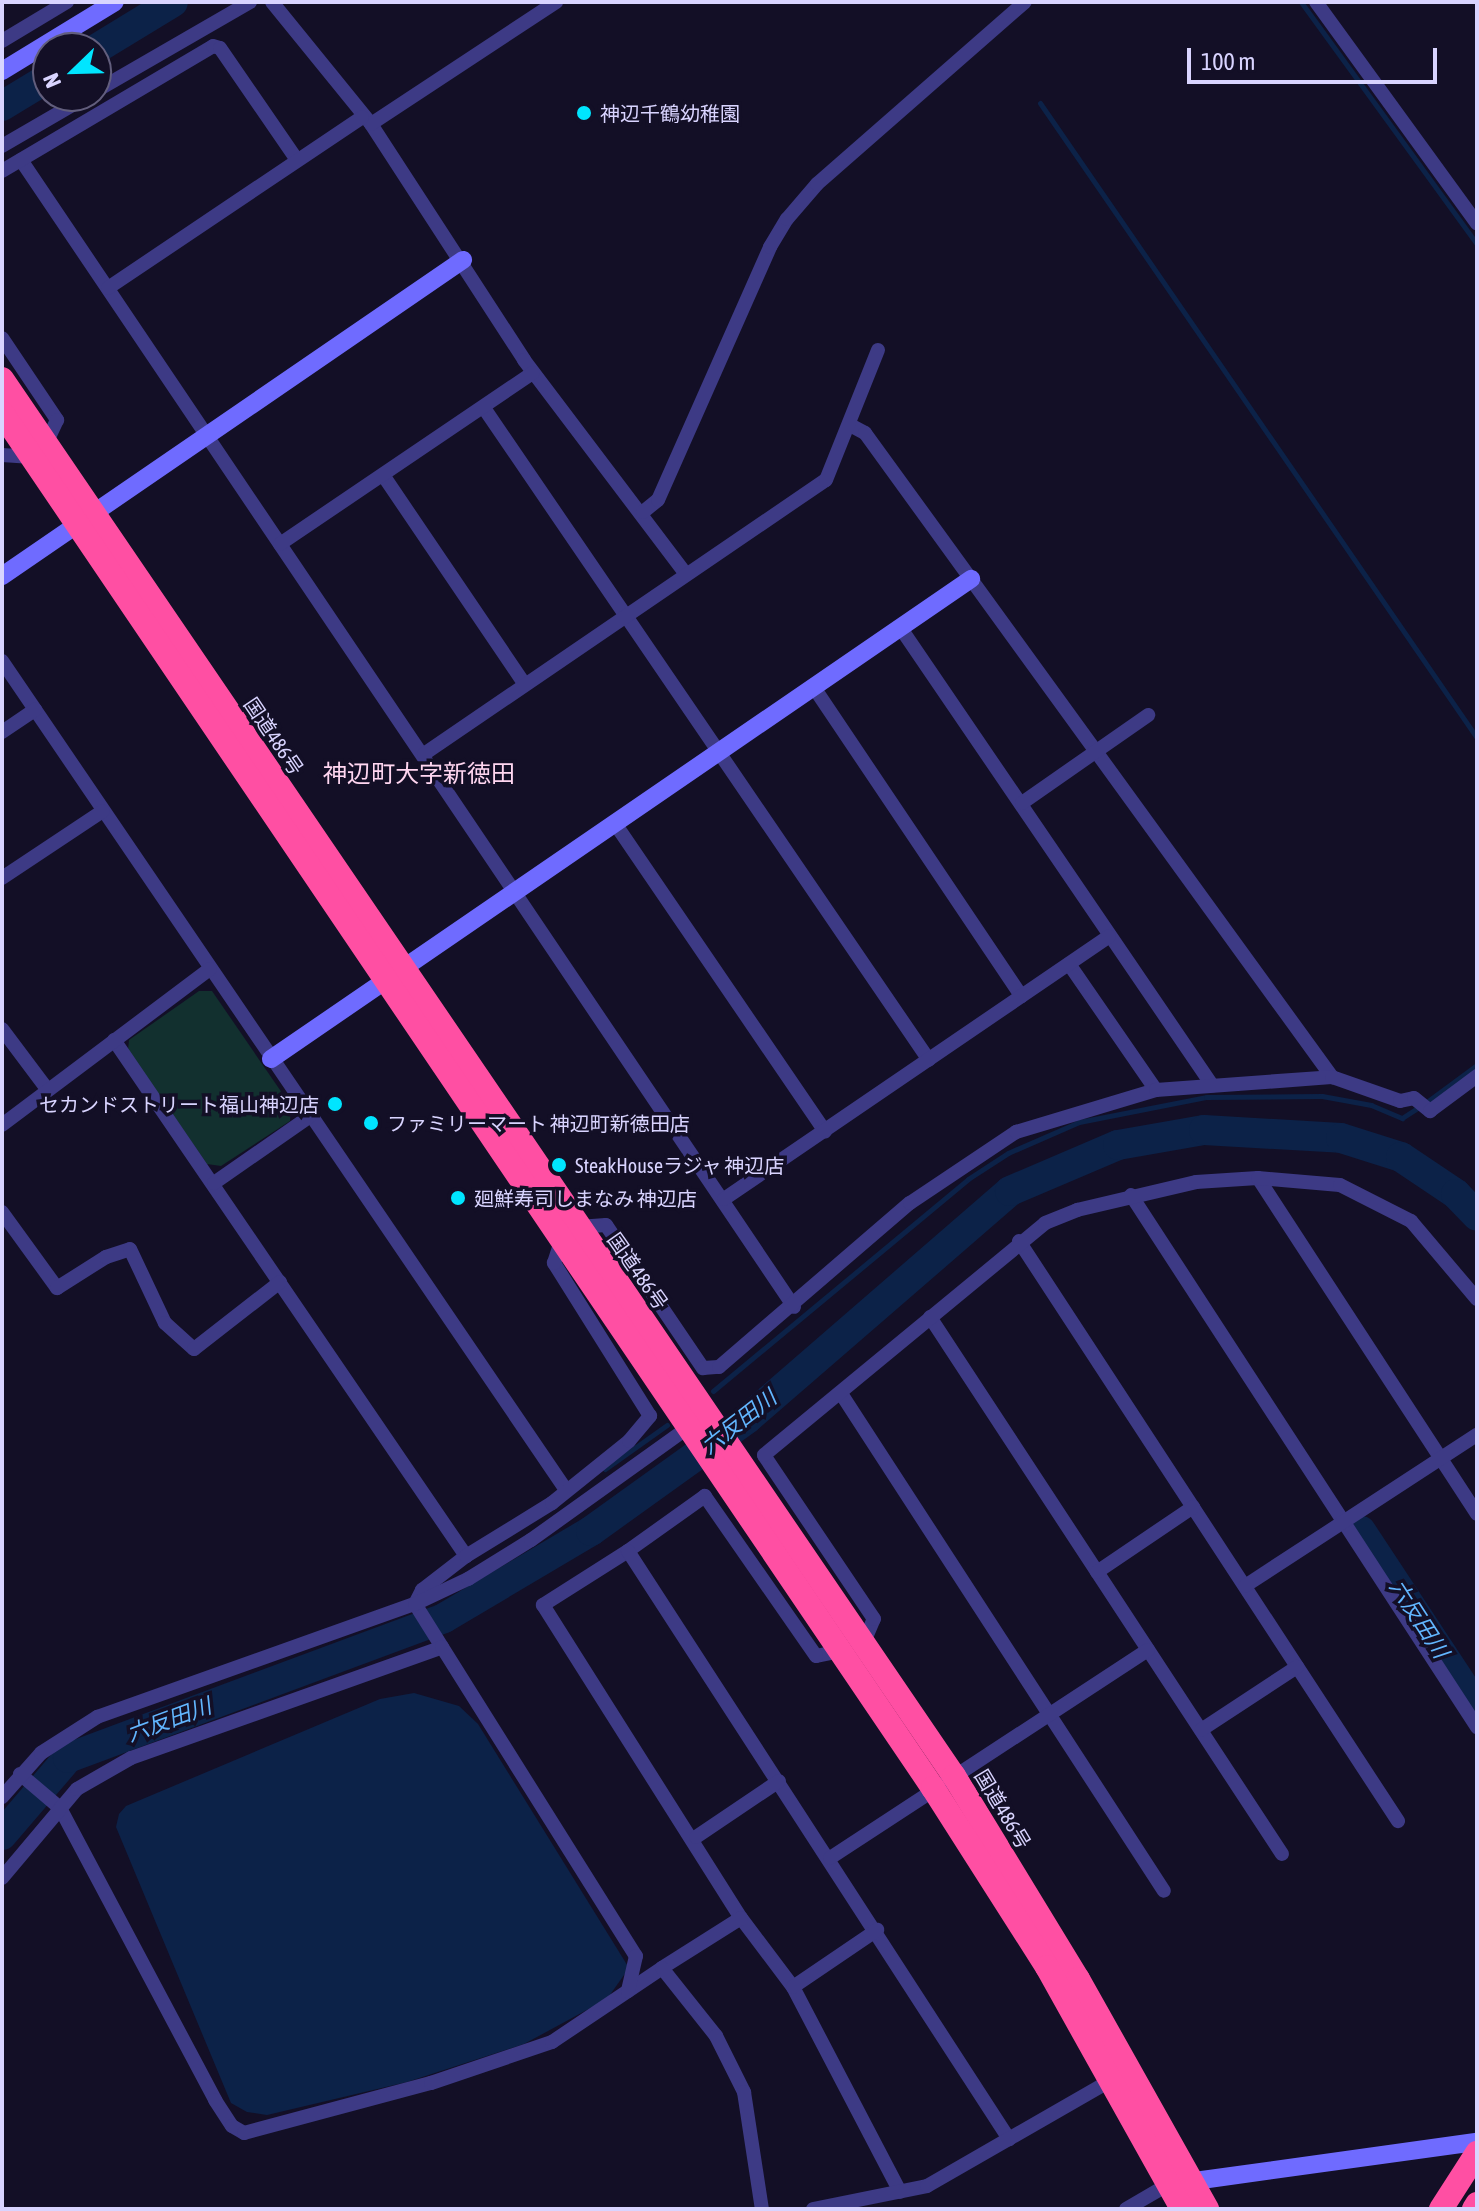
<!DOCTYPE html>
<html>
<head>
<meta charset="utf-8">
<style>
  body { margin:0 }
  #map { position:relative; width:1479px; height:2211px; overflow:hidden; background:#130f26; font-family:"Asap Condensed","Noto Sans JP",sans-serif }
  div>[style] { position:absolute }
  .green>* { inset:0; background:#12302f }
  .water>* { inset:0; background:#0c2248 }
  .stream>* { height:5px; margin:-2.5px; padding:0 2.5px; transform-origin:2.5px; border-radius:2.5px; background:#0c2248 }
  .river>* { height:30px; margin:-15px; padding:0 15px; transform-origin:15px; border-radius:15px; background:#0c2248 }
  .street>* { height:14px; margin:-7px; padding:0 7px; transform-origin:7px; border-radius:7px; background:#3d3a85 }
  .secondary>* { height:18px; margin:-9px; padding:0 9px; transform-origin:9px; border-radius:9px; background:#6f6bff }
  .highway>* { height:24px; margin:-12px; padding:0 12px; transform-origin:12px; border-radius:12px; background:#ff4fa3 }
  .dots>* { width:22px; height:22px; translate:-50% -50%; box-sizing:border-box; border:4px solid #130f26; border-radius:50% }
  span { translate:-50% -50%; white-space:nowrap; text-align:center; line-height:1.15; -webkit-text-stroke:7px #130f26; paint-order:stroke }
  .poi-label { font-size:20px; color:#d9d4ff }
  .left { translate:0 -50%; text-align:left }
  .right { translate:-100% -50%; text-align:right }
  .street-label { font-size:20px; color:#d9d4ff }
  .water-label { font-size:22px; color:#62b6ff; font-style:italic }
  .quarter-label { font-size:24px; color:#ffd6f0 }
  .frame { position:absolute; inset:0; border:4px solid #d9d4ff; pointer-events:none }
  .north { position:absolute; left:32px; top:32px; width:80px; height:80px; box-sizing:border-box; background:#130f26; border:2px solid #625e7d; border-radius:50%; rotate:247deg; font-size:22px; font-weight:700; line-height:32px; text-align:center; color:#d9d4ff }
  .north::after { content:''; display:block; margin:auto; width:28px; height:36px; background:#00e5ff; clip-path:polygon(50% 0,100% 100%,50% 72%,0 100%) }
  .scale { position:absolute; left:1187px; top:48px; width:250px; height:36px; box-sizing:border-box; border:4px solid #d9d4ff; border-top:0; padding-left:10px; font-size:24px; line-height:28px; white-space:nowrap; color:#d9d4ff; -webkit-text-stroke:6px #130f26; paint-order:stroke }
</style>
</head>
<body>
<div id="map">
  <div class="green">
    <i style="clip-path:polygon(199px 991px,212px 991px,291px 1106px,290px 1121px,221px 1166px,207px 1164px,128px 1050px,129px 1040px)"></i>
  </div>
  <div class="water">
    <i style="clip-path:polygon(414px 1693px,459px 1706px,478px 1724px,629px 1968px,607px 1999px,524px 2044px,407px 2082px,267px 2115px,247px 2112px,231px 2103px,116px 1827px,119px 1814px,126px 1806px,380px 1699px)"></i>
  </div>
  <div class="stream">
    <i style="left:1301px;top:2px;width:299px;rotate:54deg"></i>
    <i style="left:1040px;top:103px;width:771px;rotate:55.46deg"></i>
    <i style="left:1428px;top:1101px;width:61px;rotate:-36.3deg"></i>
    <i style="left:713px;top:1391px;width:332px;rotate:-39.7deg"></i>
    <i style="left:968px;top:1179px;width:48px;rotate:-33deg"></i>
    <i style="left:1008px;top:1153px;width:77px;rotate:-23.6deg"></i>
    <i style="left:1079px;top:1122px;width:129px;rotate:-11.1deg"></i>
    <i style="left:1206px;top:1097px;width:116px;rotate:-0.5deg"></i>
    <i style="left:1322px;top:1096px;width:50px;rotate:10.4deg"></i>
    <i style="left:1371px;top:1105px;width:34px;rotate:23deg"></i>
    <i style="left:1402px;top:1118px;width:20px;rotate:-33deg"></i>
    <i style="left:605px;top:1469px;width:76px;rotate:-35.4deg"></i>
  </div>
  <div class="river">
    <i style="left:96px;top:49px;width:90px;rotate:-31.4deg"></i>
    <i style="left:2px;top:106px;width:54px;rotate:-31.3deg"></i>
    <i style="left:1361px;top:1531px;width:211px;rotate:56.6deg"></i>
    <i style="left:2px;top:1835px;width:101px;rotate:-49.4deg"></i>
    <i style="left:68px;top:1758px;width:401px;rotate:-20.4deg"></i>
    <i style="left:444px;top:1618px;width:171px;rotate:-30.6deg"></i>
    <i style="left:591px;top:1531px;width:192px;rotate:-35.7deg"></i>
    <i style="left:747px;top:1419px;width:348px;rotate:-40.9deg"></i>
    <i style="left:1010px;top:1191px;width:117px;rotate:-23.1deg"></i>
    <i style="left:1118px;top:1145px;width:87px;rotate:-9.9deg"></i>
    <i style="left:1204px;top:1130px;width:137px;rotate:3.3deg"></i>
    <i style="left:1341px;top:1138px;width:63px;rotate:17.6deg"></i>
    <i style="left:1401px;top:1157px;width:66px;rotate:33.9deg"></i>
    <i style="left:1456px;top:1194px;width:30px;rotate:46deg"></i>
  </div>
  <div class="street">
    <i style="left:272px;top:2px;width:157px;rotate:50.9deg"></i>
    <i style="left:371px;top:124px;width:281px;rotate:57deg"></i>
    <i style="left:524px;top:360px;width:268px;rotate:52.9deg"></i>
    <i style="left:1316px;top:2px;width:274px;rotate:54deg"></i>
    <i style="left:2px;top:41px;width:76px;rotate:-31deg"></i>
    <i style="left:96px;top:91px;width:178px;rotate:-30deg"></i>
    <i style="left:371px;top:124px;width:222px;rotate:-33.4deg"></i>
    <i style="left:2px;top:146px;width:99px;rotate:-30.2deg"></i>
    <i style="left:21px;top:160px;width:1383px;rotate:56.02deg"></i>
    <i style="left:2px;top:171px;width:245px;rotate:-30.6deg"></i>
    <i style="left:213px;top:46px;width:7px;rotate:16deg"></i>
    <i style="left:220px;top:48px;width:136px;rotate:55.5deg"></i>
    <i style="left:108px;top:288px;width:306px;rotate:-33.9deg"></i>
    <i style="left:2px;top:338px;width:99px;rotate:56.1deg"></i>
    <i style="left:57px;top:420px;width:26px;rotate:115deg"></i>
    <i style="left:484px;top:408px;width:789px;rotate:55.69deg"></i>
    <i style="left:850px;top:425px;width:17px;rotate:28deg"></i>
    <i style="left:865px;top:433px;width:796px;rotate:54.05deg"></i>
    <i style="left:2px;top:455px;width:30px;rotate:4deg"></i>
    <i style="left:383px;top:475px;width:251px;rotate:55.9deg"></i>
    <i style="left:643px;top:512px;width:19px;rotate:-39deg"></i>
    <i style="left:658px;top:500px;width:277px;rotate:-66.1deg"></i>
    <i style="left:770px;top:247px;width:33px;rotate:-59deg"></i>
    <i style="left:787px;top:219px;width:46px;rotate:-49.4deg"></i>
    <i style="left:817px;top:184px;width:276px;rotate:-41.2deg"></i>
    <i style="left:280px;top:544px;width:305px;rotate:-34.1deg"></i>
    <i style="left:902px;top:630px;width:551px;rotate:55.73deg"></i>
    <i style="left:2px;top:661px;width:1003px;rotate:55.77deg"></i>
    <i style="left:815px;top:689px;width:370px;rotate:56.1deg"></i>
    <i style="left:2px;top:732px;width:40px;rotate:-34deg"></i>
    <i style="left:424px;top:754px;width:486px;rotate:-34.3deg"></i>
    <i style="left:826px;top:480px;width:140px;rotate:-68.2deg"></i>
    <i style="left:1022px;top:803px;width:154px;rotate:-34.9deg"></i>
    <i style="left:616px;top:825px;width:371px;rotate:55.7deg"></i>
    <i style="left:2px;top:878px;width:121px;rotate:-33.6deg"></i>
    <i style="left:1069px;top:964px;width:153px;rotate:55.4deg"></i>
    <i style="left:2px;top:1029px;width:75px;rotate:53.1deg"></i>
    <i style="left:114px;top:1040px;width:625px;rotate:55.7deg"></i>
    <i style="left:2px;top:1125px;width:260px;rotate:-36.9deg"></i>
    <i style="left:1258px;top:1178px;width:401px;rotate:56.9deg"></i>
    <i style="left:214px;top:1183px;width:116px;rotate:-34.8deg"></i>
    <i style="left:1131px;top:1195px;width:635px;rotate:56.96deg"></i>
    <i style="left:724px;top:1199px;width:466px;rotate:-34.3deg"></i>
    <i style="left:2px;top:1212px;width:94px;rotate:54.1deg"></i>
    <i style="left:57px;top:1288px;width:58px;rotate:-32.3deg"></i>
    <i style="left:106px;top:1257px;width:25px;rotate:-18deg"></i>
    <i style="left:130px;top:1249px;width:82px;rotate:64.7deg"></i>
    <i style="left:165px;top:1323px;width:39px;rotate:42deg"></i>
    <i style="left:194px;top:1349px;width:109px;rotate:-37.9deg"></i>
    <i style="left:1019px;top:1241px;width:693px;rotate:56.84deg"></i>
    <i style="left:930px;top:1317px;width:642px;rotate:56.76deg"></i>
    <i style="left:842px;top:1395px;width:591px;rotate:57.01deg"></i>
    <i style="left:628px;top:1551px;width:101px;rotate:147.6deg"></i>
    <i style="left:543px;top:1605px;width:370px;rotate:57.7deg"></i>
    <i style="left:741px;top:1918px;width:86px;rotate:53deg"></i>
    <i style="left:793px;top:1987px;width:231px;rotate:62.4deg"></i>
    <i style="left:1097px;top:1572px;width:116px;rotate:-34.1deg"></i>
    <i style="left:1245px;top:1586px;width:277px;rotate:-33.1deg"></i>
    <i style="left:864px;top:1642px;width:25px;rotate:-67deg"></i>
    <i style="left:874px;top:1619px;width:197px;rotate:-123.9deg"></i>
    <i style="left:764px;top:1455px;width:364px;rotate:-39.5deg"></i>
    <i style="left:1045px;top:1223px;width:35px;rotate:-22deg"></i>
    <i style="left:1077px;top:1210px;width:122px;rotate:-13.2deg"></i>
    <i style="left:1196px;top:1182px;width:62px;rotate:-3.7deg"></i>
    <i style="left:1258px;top:1178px;width:82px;rotate:4.9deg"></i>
    <i style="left:1340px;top:1185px;width:80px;rotate:26.9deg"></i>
    <i style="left:1411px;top:1221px;width:102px;rotate:49.8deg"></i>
    <i style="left:442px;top:1647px;width:51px;rotate:-122.1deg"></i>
    <i style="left:415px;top:1604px;width:16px;rotate:-63deg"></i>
    <i style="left:422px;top:1590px;width:56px;rotate:-37.7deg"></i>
    <i style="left:466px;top:1556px;width:101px;rotate:-31.6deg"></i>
    <i style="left:552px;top:1503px;width:99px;rotate:-38.8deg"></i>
    <i style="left:629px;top:1441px;width:33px;rotate:-50deg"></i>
    <i style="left:650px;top:1416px;width:181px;rotate:-122.1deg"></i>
    <i style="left:554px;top:1263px;width:25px;rotate:-72deg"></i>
    <i style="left:562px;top:1239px;width:20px;rotate:-37deg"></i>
    <i style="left:578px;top:1227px;width:28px;rotate:-4deg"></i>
    <i style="left:606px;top:1225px;width:173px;rotate:55.9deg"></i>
    <i style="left:703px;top:1368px;width:16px;rotate:-4deg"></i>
    <i style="left:719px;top:1367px;width:252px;rotate:-40.7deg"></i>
    <i style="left:910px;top:1203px;width:128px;rotate:-33.8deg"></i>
    <i style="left:1016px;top:1132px;width:146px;rotate:-16.7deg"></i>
    <i style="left:1156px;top:1090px;width:176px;rotate:-4.2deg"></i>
    <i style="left:1332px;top:1077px;width:72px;rotate:19.4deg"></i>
    <i style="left:1400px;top:1101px;width:14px;rotate:-12deg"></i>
    <i style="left:1414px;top:1098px;width:21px;rotate:39deg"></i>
    <i style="left:1430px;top:1111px;width:59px;rotate:-36.7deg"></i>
    <i style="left:841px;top:1651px;width:25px;rotate:169deg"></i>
    <i style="left:816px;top:1656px;width:195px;rotate:-124.8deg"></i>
    <i style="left:705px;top:1496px;width:95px;rotate:144.5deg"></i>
    <i style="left:628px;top:1551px;width:701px;rotate:57.06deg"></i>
    <i style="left:1201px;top:1730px;width:115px;rotate:-33.3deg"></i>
    <i style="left:20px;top:1774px;width:52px;rotate:40.4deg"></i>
    <i style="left:60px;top:1808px;width:331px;rotate:62deg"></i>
    <i style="left:215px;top:2100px;width:31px;rotate:57deg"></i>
    <i style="left:232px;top:2126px;width:14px;rotate:30deg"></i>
    <i style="left:244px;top:2133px;width:194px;rotate:-15deg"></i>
    <i style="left:431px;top:2083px;width:128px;rotate:-18.7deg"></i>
    <i style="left:552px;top:2042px;width:133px;rotate:-33.9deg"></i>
    <i style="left:2px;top:1797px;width:59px;rotate:-48.4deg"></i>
    <i style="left:41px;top:1753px;width:67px;rotate:-32.7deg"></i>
    <i style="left:97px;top:1717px;width:337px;rotate:-19.6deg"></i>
    <i style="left:415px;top:1604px;width:59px;rotate:-25.3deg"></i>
    <i style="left:468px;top:1579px;width:74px;rotate:-31.8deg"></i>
    <i style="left:531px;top:1540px;width:196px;rotate:-35.6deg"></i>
    <i style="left:696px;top:1837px;width:100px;rotate:-34deg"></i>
    <i style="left:830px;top:1858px;width:380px;rotate:-33.2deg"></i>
    <i style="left:2px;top:1878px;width:116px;rotate:-49.9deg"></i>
    <i style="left:77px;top:1789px;width:62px;rotate:-29.9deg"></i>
    <i style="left:131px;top:1758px;width:330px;rotate:-19.6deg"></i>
    <i style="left:442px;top:1647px;width:365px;rotate:57.9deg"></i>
    <i style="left:636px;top:1956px;width:36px;rotate:103deg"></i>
    <i style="left:741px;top:1918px;width:93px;rotate:147.7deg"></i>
    <i style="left:662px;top:1968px;width:87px;rotate:51.5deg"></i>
    <i style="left:716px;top:2036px;width:63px;rotate:63.4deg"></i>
    <i style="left:744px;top:2092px;width:118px;rotate:81.3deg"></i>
    <i style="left:793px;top:1987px;width:102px;rotate:-34.2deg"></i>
    <i style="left:813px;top:2209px;width:116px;rotate:-11.4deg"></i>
    <i style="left:927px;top:2186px;width:212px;rotate:-29.9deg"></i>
    <i style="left:1126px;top:2209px;width:50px;rotate:-30.2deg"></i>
  </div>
  <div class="secondary">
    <i style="left:2px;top:71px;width:132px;rotate:-31.4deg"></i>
    <i style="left:2px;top:576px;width:559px;rotate:-34.43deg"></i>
    <i style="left:271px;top:1059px;width:849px;rotate:-34.44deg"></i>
    <i style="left:1180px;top:2183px;width:300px;rotate:-7.9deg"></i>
  </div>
  <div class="highway">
    <i style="left:2px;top:379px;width:1691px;rotate:55.73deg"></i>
    <i style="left:954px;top:1776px;width:238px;rotate:58.6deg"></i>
    <i style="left:1078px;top:1979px;width:264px;rotate:60.7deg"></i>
    <i style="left:2px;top:413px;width:1661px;rotate:55.9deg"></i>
    <i style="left:933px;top:1788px;width:212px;rotate:57.5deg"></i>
    <i style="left:1047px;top:1967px;width:277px;rotate:60.8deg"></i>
    <i style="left:1441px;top:2209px;width:67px;rotate:-57.3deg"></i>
    <i style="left:1474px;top:2209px;width:6px;rotate:-59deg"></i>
  </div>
  <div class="dots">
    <i style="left:584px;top:113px;background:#00e5ff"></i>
    <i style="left:335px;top:1104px;background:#00e5ff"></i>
    <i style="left:371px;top:1123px;background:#00e5ff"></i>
    <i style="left:559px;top:1165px;background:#00e5ff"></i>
    <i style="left:458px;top:1198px;background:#00e5ff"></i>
  </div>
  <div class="poi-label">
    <span class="left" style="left:600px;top:113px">神辺千鶴幼稚園</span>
    <span class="right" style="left:319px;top:1104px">セカンドストリート福山神辺店</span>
    <span class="left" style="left:387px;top:1123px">ファミリーマート 神辺町新徳田店</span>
    <span class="left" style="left:575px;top:1165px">SteakHouseラジャ 神辺店</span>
    <span class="left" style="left:474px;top:1198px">廻鮮寿司しまなみ 神辺店</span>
  </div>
  <div class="street-label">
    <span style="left:274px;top:736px;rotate:56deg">国道486号</span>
    <span style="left:638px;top:1271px;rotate:55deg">国道486号</span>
    <span style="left:1003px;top:1809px;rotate:59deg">国道486号</span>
  </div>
  <div class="water-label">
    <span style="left:739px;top:1422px;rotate:-38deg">六反田川</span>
    <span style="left:1419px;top:1619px;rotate:57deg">六反田川</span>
    <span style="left:169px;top:1720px;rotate:-20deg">六反田川</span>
  </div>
  <div class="quarter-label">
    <span style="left:419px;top:774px">神辺町大字新徳田</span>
  </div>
  <div class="frame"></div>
  <div class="north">N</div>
  <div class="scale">100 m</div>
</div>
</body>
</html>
